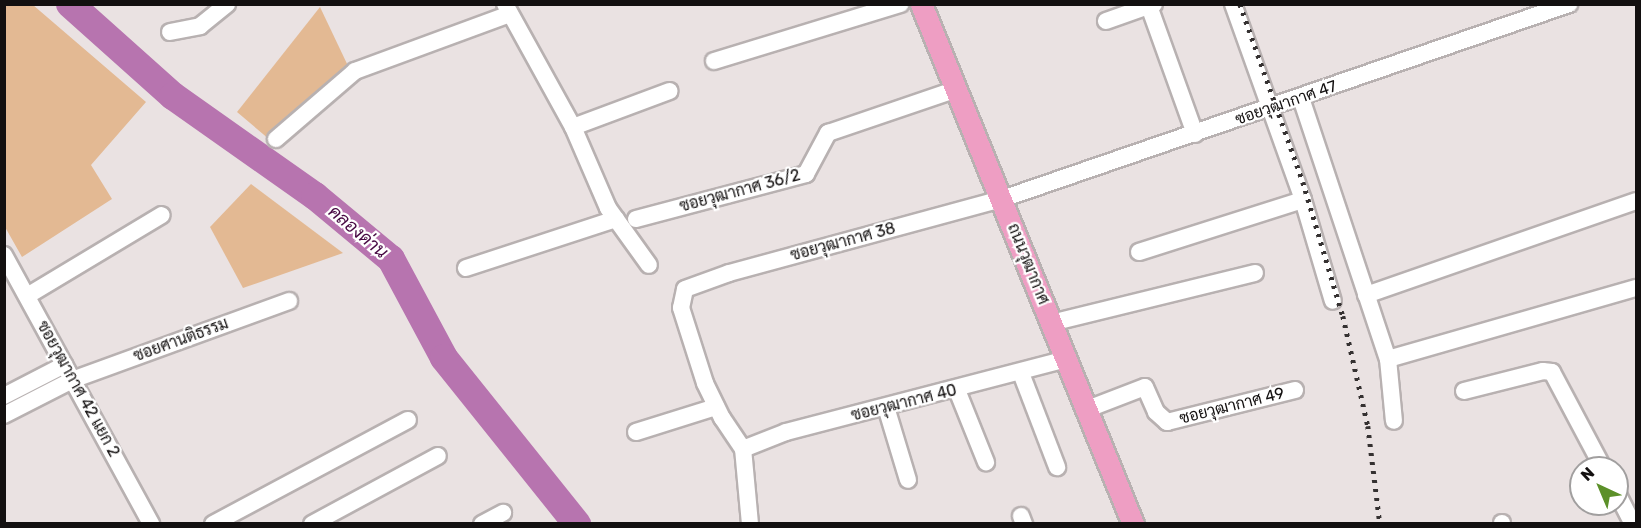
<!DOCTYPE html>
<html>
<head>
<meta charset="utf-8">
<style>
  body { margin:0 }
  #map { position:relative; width:1641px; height:528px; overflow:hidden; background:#eae2e2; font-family:Rubik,Sarabun,sans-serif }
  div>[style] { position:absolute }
  .green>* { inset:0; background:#e3b993 }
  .river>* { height:28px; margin:-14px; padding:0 14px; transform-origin:14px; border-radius:14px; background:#b774af }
  .roads { filter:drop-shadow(2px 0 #b8b1b1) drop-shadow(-2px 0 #b8b1b1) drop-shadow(0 2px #b8b1b1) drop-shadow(0 -2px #b8b1b1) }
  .minor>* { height:16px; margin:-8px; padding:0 8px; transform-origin:8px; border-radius:8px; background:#fff }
  .major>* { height:21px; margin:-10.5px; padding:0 10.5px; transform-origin:10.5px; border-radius:10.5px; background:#ee9ec3 }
  .rail>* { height:4.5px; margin-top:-2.25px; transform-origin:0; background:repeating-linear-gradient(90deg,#353131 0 3px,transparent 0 9px) }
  span { translate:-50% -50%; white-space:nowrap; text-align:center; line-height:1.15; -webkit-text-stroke:4.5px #fff; paint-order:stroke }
  .street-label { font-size:16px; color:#131010 }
  .water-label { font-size:18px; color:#480a44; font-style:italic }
  .frame { position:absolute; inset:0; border:6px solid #131010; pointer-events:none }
  .north { position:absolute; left:1569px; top:456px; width:60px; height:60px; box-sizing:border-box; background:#fff; border:2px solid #a19f9f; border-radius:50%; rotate:316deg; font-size:16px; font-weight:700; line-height:24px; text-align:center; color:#131010 }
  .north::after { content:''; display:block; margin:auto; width:21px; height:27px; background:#5c9029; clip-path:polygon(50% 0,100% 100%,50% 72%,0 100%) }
</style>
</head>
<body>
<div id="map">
  <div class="green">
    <i style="clip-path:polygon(4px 5px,33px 5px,146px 102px,91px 165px,112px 199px,22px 257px,5px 227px)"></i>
    <i style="clip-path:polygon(320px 7px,349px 68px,276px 145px,237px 112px)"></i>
    <i style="clip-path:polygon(251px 184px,343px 253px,243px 288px,210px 227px)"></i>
  </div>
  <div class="river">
    <i style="left:70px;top:4px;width:138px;rotate:41.8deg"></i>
    <i style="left:173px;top:96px;width:174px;rotate:35.2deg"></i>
    <i style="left:315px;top:196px;width:99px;rotate:39.7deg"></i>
    <i style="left:391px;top:259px;width:112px;rotate:61.8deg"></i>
    <i style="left:444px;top:358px;width:213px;rotate:51.3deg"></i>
  </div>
  <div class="roads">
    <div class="minor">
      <i style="left:505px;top:4px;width:141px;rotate:61.1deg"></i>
      <i style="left:573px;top:127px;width:88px;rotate:66.6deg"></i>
      <i style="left:608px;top:208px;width:70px;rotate:54.3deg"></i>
      <i style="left:1233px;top:4px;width:208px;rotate:70.3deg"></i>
      <i style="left:1303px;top:200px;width:105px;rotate:73.5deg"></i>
      <i style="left:1149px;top:6px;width:136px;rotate:70.2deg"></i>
      <i style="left:1106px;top:21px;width:51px;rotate:-19.5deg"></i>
      <i style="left:170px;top:32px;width:31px;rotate:-11deg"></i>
      <i style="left:200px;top:26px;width:35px;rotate:-39deg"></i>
      <i style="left:714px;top:61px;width:195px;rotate:-17deg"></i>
      <i style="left:1301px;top:98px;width:275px;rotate:71.6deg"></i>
      <i style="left:1388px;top:359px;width:62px;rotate:84.5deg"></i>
      <i style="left:573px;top:127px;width:103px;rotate:-20.4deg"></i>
      <i style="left:276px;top:139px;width:104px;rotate:-40.7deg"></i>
      <i style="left:355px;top:71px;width:165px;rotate:-20.2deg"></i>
      <i style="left:636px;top:219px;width:176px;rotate:-14.8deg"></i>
      <i style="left:806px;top:174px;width:47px;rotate:-61.8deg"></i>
      <i style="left:828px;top:133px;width:136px;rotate:-18.8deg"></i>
      <i style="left:1139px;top:252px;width:172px;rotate:-17.6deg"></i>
      <i style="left:4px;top:255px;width:307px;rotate:61.3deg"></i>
      <i style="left:466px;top:268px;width:158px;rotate:-18.1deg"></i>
      <i style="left:1366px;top:295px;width:286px;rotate:-19.2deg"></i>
      <i style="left:27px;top:296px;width:157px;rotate:-31deg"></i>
      <i style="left:1051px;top:323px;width:210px;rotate:-13.8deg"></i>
      <i style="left:1388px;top:359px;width:258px;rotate:-16deg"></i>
      <i style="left:1021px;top:373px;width:101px;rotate:69deg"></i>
      <i style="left:957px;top:390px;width:78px;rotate:68.1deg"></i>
      <i style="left:1464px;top:391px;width:81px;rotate:-14.2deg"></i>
      <i style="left:1543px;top:371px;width:9px;rotate:6deg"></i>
      <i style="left:1552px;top:372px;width:109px;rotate:62deg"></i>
      <i style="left:4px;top:396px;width:68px;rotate:-27.3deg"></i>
      <i style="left:886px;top:407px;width:76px;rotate:73.2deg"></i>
      <i style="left:1085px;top:410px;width:64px;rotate:-21deg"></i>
      <i style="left:1145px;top:387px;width:27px;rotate:66deg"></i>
      <i style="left:1156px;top:412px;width:15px;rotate:42deg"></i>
      <i style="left:1167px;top:422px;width:132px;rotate:-14deg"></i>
      <i style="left:4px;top:415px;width:76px;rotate:-27.2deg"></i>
      <i style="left:72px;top:380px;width:231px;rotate:-20deg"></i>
      <i style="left:636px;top:432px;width:84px;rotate:-17.4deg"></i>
      <i style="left:743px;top:449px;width:46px;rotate:-21.6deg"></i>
      <i style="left:786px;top:432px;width:289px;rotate:-14.6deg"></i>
      <i style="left:1617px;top:493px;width:35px;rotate:63deg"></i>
      <i style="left:1021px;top:516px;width:9px;rotate:69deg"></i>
      <i style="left:1502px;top:523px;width:1px;rotate:90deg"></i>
      <i style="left:213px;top:524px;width:221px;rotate:-28.1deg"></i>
      <i style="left:312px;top:524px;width:143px;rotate:-28.4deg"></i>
      <i style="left:482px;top:524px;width:24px;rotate:-28deg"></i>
      <i style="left:750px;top:524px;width:75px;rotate:-95.3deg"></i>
      <i style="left:743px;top:449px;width:37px;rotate:-124deg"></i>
      <i style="left:722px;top:418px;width:39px;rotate:-116deg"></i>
      <i style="left:705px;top:383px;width:79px;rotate:-107.7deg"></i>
      <i style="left:681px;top:308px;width:19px;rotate:-78deg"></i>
      <i style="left:685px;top:289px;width:47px;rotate:-20deg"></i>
      <i style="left:729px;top:273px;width:283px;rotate:-15.2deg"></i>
      <i style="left:1002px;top:199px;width:600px;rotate:-18.98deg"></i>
    </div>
    <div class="major">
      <i style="left:921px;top:4px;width:562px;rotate:67.82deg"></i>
    </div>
  </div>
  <div class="rail">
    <i style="left:1240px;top:4px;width:189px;rotate:70.5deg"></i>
    <i style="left:1303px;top:182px;width:140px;rotate:73.4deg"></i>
    <i style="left:1343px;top:316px;width:113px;rotate:77.2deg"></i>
    <i style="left:1368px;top:426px;width:99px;rotate:83deg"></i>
  </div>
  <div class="street-label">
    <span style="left:1286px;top:103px;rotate:-19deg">ซอยวุฒากาศ 47</span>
    <span style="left:740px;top:191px;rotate:-15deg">ซอยวุฒากาศ 36/2</span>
    <span style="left:843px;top:242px;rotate:-15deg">ซอยวุฒากาศ 38</span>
    <span style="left:1028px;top:264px;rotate:68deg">ถนนวุฒากาศ</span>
    <span style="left:181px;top:340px;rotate:-20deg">ซอยศานติธรรม</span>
    <span style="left:78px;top:389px;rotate:61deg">ซอยวุฒากาศ 42 แยก 2</span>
    <span style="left:904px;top:403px;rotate:-14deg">ซอยวุฒากาศ 40</span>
    <span style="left:1232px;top:406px;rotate:-14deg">ซอยวุฒากาศ 49</span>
  </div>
  <div class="water-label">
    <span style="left:358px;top:232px;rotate:40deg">คลองด่าน</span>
  </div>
  <div class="frame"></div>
  <div class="north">N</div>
</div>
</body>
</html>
